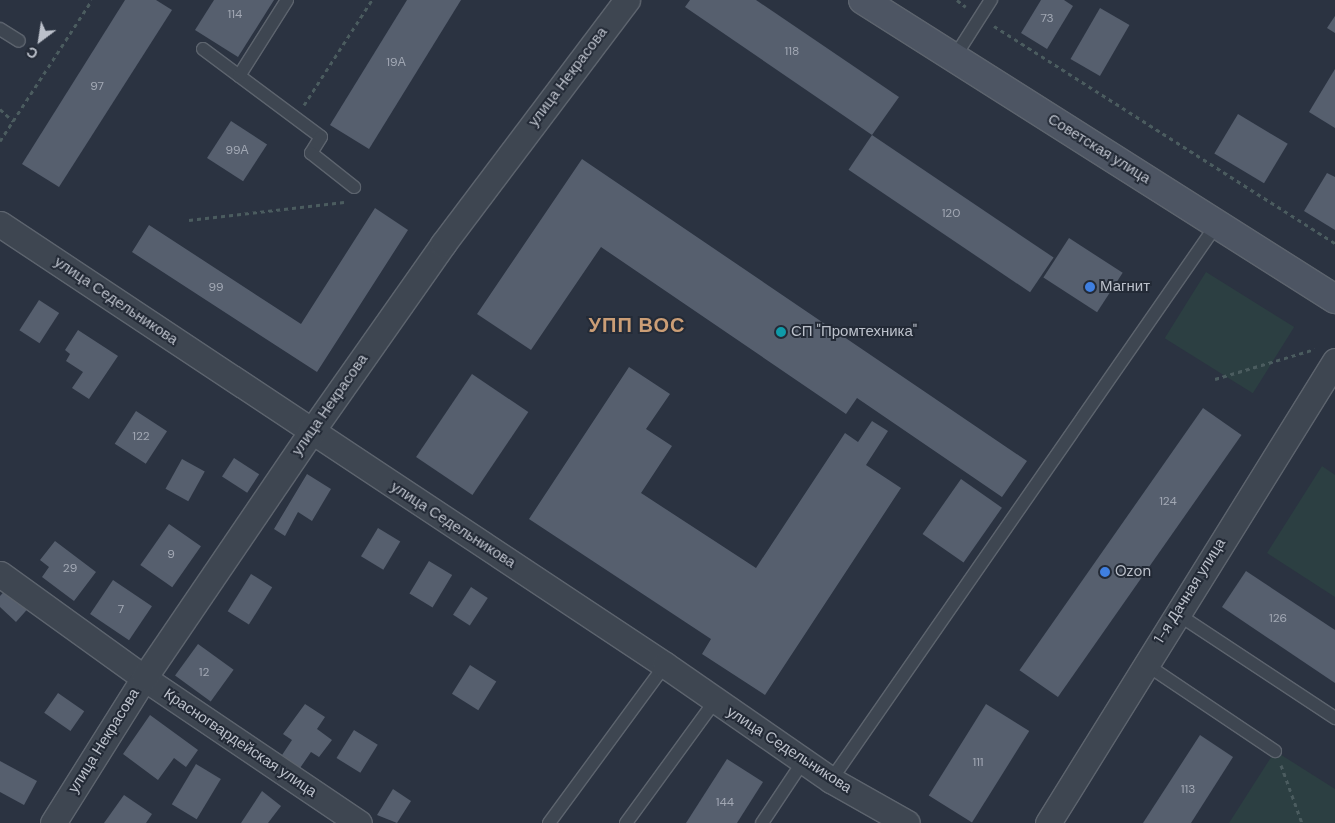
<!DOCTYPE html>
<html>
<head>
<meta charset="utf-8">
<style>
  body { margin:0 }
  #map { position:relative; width:1335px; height:823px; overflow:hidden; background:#2b3341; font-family:"DM Sans",sans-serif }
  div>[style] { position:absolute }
  .green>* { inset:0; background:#2c3f42; transform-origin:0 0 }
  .building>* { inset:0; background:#565f6e; transform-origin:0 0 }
  .path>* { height:3px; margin-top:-1.5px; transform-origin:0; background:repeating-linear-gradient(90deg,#4b5c5f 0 4px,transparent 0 8px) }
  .roads { filter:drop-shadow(1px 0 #5d646e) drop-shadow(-1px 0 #5d646e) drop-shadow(0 1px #5d646e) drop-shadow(0 -1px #5d646e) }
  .service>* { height:12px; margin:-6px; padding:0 6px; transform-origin:6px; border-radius:6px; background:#3e4651 }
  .minor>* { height:25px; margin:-12.5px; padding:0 12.5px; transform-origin:12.5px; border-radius:12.5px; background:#3e4651 }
  .secondary>* { height:28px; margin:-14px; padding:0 14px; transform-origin:14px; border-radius:14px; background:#4d5563 }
  .dots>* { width:14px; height:14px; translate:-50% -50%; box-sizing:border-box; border:2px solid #232a36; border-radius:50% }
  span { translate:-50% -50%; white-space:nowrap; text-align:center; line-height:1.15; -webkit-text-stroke:4px #232a36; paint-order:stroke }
  .number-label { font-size:12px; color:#a2a8b4 }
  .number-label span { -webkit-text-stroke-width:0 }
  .street-label { font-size:15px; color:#bcc1cb }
  .poi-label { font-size:15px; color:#bcc1cb }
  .left { translate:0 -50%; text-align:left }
  .district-label { font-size:20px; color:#cb9e76; font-weight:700; letter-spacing:1px }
  .north { position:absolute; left:15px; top:15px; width:50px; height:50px; -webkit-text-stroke:4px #232a36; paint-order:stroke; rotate:211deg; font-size:14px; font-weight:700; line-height:20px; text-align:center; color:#bcc1cb }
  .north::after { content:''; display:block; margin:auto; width:18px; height:22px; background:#bcc1cb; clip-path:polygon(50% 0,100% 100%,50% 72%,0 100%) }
</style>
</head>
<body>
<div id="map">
  <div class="green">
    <i style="left:1206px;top:272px;width:104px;height:78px;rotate:32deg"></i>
    <i style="clip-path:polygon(1322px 466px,1335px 475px,1335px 597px,1267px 553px)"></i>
    <i style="clip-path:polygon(1275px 751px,1335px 789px,1335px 823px,1229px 823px)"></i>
  </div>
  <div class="building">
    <i style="clip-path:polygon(125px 0,156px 0,172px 10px,59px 187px,22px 164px)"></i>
    <i style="clip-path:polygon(214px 0,274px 0,238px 57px,195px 30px)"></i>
    <i style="clip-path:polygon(407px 0,461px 0,369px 149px,330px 125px)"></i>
    <i style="clip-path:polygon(690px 0,756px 0,899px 97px,872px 135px,685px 7px)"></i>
    <i style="clip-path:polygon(1041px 0,1064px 0,1073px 6px,1047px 49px,1021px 33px)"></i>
    <i style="left:1100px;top:8px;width:34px;height:59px;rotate:30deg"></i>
    <i style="clip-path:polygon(1335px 16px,1335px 33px,1327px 28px)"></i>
    <i style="clip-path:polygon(1335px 69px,1335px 128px,1309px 112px)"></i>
    <i style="left:1238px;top:114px;width:58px;height:46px;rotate:31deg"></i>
    <i style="left:231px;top:121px;width:43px;height:44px;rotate:33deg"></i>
    <i style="left:872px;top:135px;width:219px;height:42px;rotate:34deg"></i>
    <i style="clip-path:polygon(582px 159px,1027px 461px,1002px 497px,857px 398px,846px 414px,601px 247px,531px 350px,477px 314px)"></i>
    <i style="clip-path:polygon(1327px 173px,1335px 177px,1335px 230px,1304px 211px)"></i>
    <i style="clip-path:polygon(375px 208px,408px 230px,317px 372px,132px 252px,149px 225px,301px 324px)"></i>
    <i style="left:1069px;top:238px;width:64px;height:47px;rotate:33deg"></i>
    <i style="left:39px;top:300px;width:24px;height:36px;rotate:33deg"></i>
    <i style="clip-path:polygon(78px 330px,118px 356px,89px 399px,72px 388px,83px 372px,66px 361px,70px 354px,65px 350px)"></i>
    <i style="clip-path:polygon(629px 367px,670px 394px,646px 429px,672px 446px,641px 493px,756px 568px,845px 433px,858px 442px,872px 421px,888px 431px,866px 465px,901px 488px,765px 695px,702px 654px,711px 639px,529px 519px)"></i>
    <i style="left:472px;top:374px;width:68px;height:100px;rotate:34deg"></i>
    <i style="left:1203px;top:408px;width:47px;height:320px;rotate:35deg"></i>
    <i style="left:136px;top:411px;width:37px;height:39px;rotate:33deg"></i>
    <i style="left:234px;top:458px;width:30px;height:22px;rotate:33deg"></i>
    <i style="left:182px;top:459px;width:26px;height:34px;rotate:29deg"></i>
    <i style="clip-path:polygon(307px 474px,331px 489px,312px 521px,298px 512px,285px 536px,274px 529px)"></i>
    <i style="left:961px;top:479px;width:50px;height:67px;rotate:35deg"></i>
    <i style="left:169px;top:524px;width:39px;height:50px;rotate:35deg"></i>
    <i style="left:378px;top:528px;width:26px;height:33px;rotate:31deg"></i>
    <i style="clip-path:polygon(55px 541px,96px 572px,74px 601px,42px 577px,49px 567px,40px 560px)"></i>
    <i style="left:429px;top:561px;width:27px;height:38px;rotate:31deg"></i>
    <i style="clip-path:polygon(1246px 571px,1335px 630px,1335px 683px,1222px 607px)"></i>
    <i style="left:251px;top:574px;width:25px;height:44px;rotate:32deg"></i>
    <i style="left:113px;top:580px;width:47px;height:41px;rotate:34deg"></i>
    <i style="clip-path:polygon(10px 585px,32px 604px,16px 622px,0 607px,0 596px)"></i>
    <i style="left:471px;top:587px;width:20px;height:33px;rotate:33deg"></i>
    <i style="left:198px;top:644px;width:44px;height:39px;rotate:36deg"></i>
    <i style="left:470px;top:665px;width:31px;height:34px;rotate:32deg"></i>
    <i style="left:58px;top:693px;width:32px;height:24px;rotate:35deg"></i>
    <i style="clip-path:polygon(305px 704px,325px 717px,317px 729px,332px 740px,319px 757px,311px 752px,300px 768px,282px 755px,292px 740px,283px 734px)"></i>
    <i style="left:986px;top:704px;width:51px;height:108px;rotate:32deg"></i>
    <i style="clip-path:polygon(150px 715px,198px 750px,186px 767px,174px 758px,158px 780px,123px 754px)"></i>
    <i style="left:354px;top:730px;width:28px;height:33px;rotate:32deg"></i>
    <i style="clip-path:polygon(1200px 735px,1233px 757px,1191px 823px,1143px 823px)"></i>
    <i style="clip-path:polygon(727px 759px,763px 782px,737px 823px,686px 823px)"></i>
    <i style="clip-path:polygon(0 761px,37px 781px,24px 805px,0 792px)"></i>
    <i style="left:196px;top:764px;width:29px;height:47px;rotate:31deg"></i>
    <i style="clip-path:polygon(393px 789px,411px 801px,397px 823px,377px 815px)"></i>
    <i style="clip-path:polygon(262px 791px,281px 806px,268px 823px,241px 823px)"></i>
    <i style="clip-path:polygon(124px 795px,152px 814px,146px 823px,104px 823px)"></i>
  </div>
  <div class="path">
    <i style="left:957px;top:0;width:11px;rotate:38deg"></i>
    <i style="left:994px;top:26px;width:404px;rotate:32.5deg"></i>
    <i style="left:304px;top:105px;width:125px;rotate:-57.1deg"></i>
    <i style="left:0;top:109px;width:18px;rotate:43deg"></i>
    <i style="left:0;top:141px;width:168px;rotate:-56.9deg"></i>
    <i style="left:189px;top:220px;width:156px;rotate:-6.6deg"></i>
    <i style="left:1215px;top:379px;width:104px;rotate:-16.7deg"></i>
    <i style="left:1281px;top:765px;width:62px;rotate:70.1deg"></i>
  </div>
  <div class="roads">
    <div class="service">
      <i style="left:0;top:29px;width:22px;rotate:32deg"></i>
      <i style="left:203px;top:49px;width:147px;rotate:36.7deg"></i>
      <i style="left:321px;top:137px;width:19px;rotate:122deg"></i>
      <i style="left:311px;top:153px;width:55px;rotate:38.3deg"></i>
      <i style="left:954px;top:58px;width:69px;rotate:-57.5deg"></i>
      <i style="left:239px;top:76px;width:90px;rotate:-57.7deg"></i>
      <i style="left:1176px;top:613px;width:191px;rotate:33.4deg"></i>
      <i style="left:1144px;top:663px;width:158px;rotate:33.9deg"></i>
      <i style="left:831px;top:780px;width:677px;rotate:-55.23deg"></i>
      <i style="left:549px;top:823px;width:196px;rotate:-53.7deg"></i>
      <i style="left:626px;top:823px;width:151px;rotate:-53.9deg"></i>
      <i style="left:762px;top:823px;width:76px;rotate:-56.3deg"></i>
    </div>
    <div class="minor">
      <i style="left:0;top:224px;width:798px;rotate:33.55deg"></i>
      <i style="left:665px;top:665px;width:202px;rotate:34.7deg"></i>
      <i style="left:831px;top:780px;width:87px;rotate:29.5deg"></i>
      <i style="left:0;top:574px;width:178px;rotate:35.8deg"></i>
      <i style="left:144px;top:678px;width:259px;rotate:34deg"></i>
      <i style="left:53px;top:823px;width:171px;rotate:-57.9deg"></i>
      <i style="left:144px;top:678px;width:297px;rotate:-55.8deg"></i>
      <i style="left:311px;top:432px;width:230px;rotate:-54.9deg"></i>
      <i style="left:443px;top:244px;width:306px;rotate:-53deg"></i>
      <i style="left:1048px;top:823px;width:544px;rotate:-58.15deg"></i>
    </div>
    <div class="secondary">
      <i style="left:863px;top:0;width:559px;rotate:32.35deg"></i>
    </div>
  </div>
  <div class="dots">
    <i style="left:1090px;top:287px;background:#3f7fe0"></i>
    <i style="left:781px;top:332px;background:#0f9aa8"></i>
    <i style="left:1105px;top:572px;background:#3f7fe0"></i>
  </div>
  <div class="number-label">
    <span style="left:235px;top:15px">114</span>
    <span style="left:1047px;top:19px">73</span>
    <span style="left:792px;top:52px">118</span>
    <span style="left:396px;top:63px">19А</span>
    <span style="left:97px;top:87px">97</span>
    <span style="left:237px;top:151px">99А</span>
    <span style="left:951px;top:214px">120</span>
    <span style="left:216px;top:288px">99</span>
    <span style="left:141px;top:437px">122</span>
    <span style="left:1168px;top:502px">124</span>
    <span style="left:171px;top:555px">9</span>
    <span style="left:70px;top:569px">29</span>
    <span style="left:121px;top:610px">7</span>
    <span style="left:1278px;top:619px">126</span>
    <span style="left:204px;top:673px">12</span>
    <span style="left:978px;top:763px">111</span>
    <span style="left:1188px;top:790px">113</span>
    <span style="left:725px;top:803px">144</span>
  </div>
  <div class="street-label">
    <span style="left:568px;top:77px;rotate:-53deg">улица Некрасова</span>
    <span style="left:1099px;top:149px;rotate:32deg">Советская улица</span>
    <span style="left:116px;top:301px;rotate:34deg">улица Седельникова</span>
    <span style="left:330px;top:405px;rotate:-55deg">улица Некрасова</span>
    <span style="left:453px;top:525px;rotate:33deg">улица Седельникова</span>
    <span style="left:1190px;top:591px;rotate:-58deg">1-я Дачная улица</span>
    <span style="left:104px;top:741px;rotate:-58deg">улица Некрасова</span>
    <span style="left:240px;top:743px;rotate:34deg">Красногвардейская улица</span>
    <span style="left:789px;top:750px;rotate:33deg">улица Седельникова</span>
  </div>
  <div class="poi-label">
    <span class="left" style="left:1100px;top:287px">Магнит</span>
    <span class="left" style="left:791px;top:332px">СП "Промтехника"</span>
    <span class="left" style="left:1115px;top:572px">Ozon</span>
  </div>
  <div class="district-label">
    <span style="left:637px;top:325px">УПП ВОС</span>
  </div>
  <div class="north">С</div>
</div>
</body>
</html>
